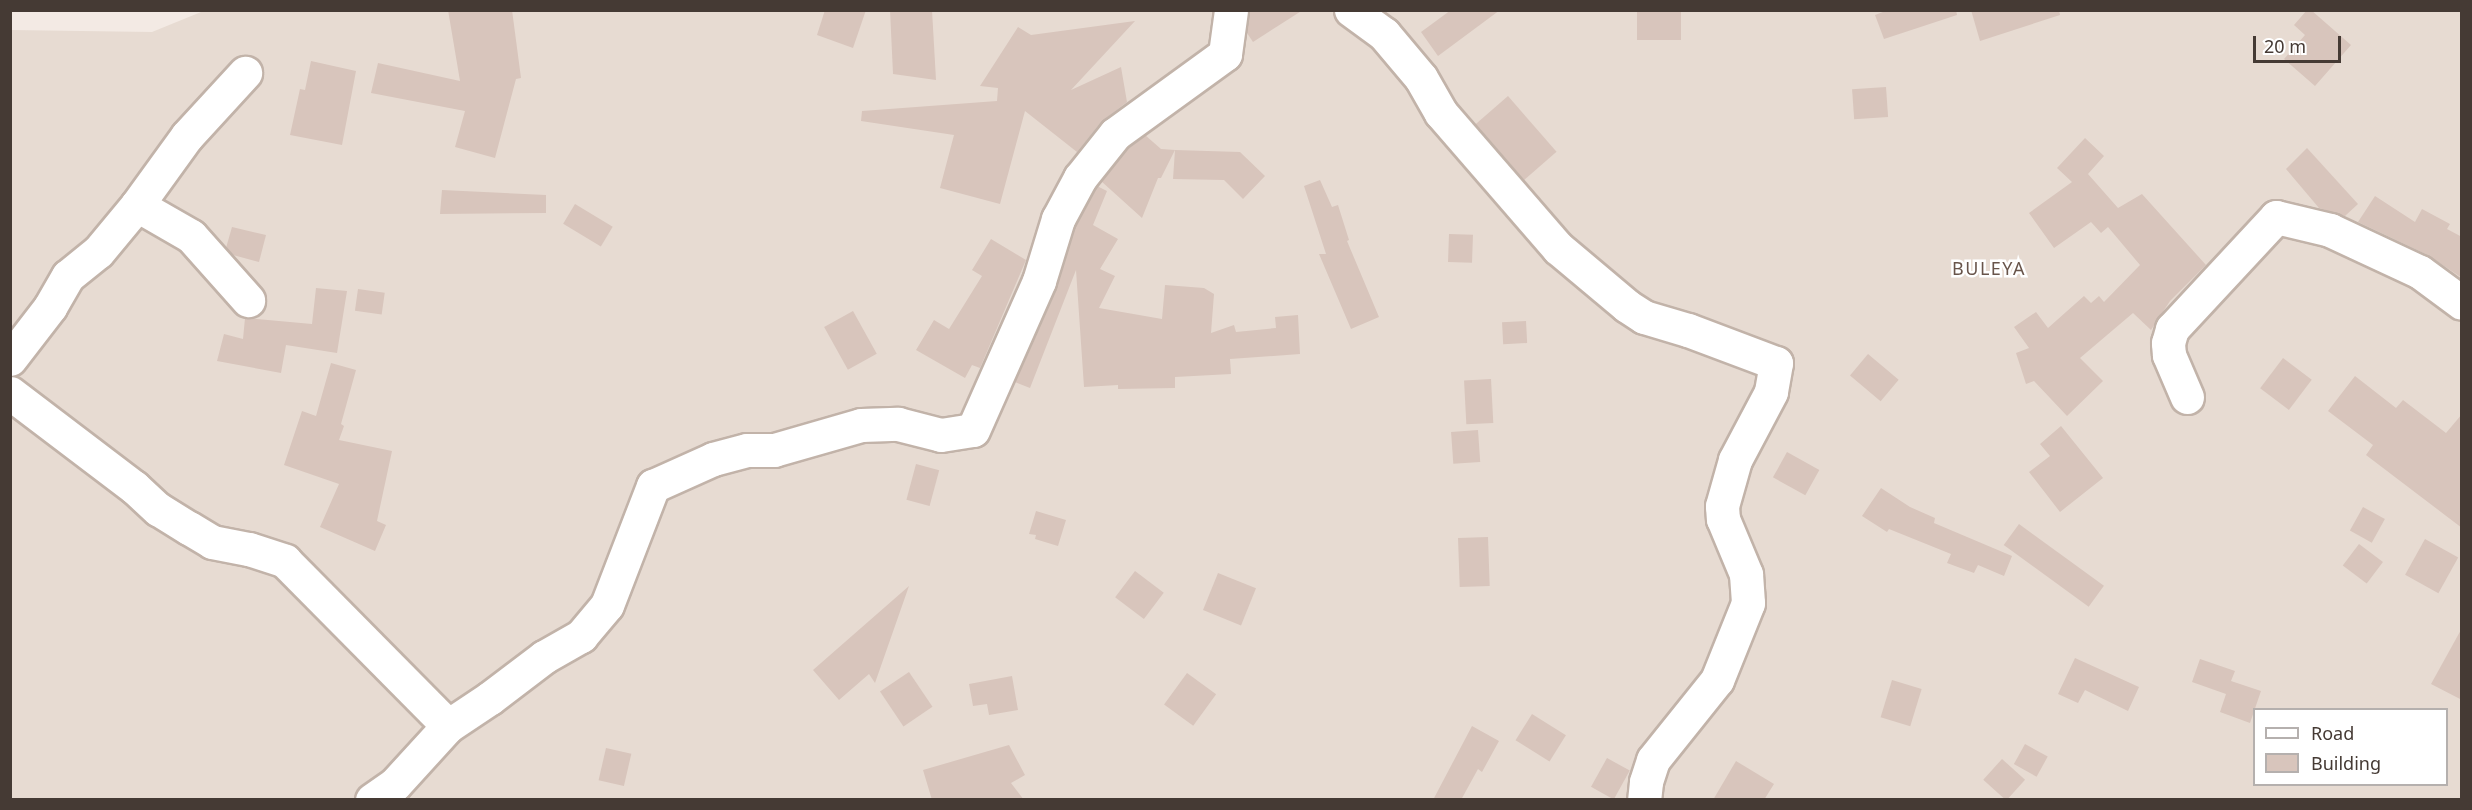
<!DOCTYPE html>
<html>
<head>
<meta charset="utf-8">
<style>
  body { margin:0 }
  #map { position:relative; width:2472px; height:810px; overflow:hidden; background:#f3eae4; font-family:"Noto Sans",sans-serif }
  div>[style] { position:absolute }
  .residential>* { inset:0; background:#e7dbd2 }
  .building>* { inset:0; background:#d8c5bc; transform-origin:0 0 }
  .roads { filter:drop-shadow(2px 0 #c2b3a9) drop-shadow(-2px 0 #c2b3a9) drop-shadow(0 2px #c2b3a9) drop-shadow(0 -2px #c2b3a9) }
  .minor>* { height:33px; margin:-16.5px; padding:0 16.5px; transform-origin:16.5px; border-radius:16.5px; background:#fff }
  span { translate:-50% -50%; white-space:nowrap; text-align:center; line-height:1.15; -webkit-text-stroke:5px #fff; paint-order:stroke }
  .quarter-label { font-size:18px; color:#68544a; letter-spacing:1.5px }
  .frame { position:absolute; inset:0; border:12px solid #453a34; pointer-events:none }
  .legend { position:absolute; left:2253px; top:708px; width:195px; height:78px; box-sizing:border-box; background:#fff; border:2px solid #b5b0ae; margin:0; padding:8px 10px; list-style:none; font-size:18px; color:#453a34 }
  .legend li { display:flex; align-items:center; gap:12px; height:30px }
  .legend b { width:30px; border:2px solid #b5b0ae }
  .scale { position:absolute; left:2253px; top:36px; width:88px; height:27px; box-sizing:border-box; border:3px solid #453a34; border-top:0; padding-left:8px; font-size:18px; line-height:21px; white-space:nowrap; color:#453a34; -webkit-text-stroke:4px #fff; paint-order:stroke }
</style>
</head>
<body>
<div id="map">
  <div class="residential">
    <i style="clip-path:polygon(evenodd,206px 10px,2461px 11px,2461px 799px,11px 800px,11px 30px,152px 32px,206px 10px,2254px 710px,2446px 710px,2446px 784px,2254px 784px,2254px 710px)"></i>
  </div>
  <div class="building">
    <i style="clip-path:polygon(448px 10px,512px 10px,521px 78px,516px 79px,495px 158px,455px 147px,465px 111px,371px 93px,378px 63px,460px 81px)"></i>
    <i style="clip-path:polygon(825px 10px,866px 10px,853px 48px,817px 35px)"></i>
    <i style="clip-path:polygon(890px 10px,932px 10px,936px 80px,893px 74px)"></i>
    <i style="clip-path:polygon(1249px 10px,1303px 10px,1253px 42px,1247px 33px)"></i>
    <i style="clip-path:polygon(1451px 10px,1500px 10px,1438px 56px,1421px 32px)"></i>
    <i style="left:1637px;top:10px;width:44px;height:30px"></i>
    <i style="clip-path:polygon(1888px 10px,1956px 10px,1957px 15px,1884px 39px,1875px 15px)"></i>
    <i style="clip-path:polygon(1971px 10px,2059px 10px,2060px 15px,1980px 41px)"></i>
    <i style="clip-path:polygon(2307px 10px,2311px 10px,2351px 45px,2315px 86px,2284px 59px,2305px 35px,2294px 25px)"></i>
    <i style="clip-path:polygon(1135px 21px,1071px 90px,1121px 67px,1127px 102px,1101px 122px,1077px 152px,1025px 111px,1000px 204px,940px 188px,954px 135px,861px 121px,862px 111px,997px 101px,998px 88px,980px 86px,1018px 27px,1031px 35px)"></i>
    <i style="clip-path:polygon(311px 61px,356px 71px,342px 145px,290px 135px,300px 89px,305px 90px)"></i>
    <i style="left:1886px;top:87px;width:30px;height:34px;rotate:86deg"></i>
    <i style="left:1508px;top:96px;width:74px;height:43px;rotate:49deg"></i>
    <i style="clip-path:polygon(1145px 135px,1161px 149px,1175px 150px,1161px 178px,1158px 178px,1142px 218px,1101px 181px,1128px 148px)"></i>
    <i style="clip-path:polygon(2085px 138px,2104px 156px,2088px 174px,2118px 208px,2142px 194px,2206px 265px,2170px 301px,2151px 330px,2133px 313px,2080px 358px,2103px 381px,2067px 416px,2034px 381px,2026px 384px,2016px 353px,2029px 348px,2014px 327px,2036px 312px,2048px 328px,2084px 296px,2091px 303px,2099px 296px,2104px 302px,2140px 265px,2108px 227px,2101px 233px,2091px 222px,2054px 248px,2029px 213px,2072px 182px,2057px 168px)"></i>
    <i style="clip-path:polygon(2307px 148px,2358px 204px,2345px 216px,2319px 208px,2286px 169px)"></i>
    <i style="clip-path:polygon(1175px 150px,1240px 152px,1265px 176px,1243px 199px,1224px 180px,1173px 179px)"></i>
    <i style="clip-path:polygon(1320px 180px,1332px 207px,1338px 205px,1349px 240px,1347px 241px,1379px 317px,1351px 329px,1319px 254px,1326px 254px,1304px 186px)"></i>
    <i style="clip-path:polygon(1097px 186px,1107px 191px,1093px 225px,1118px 239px,1100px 269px,1115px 276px,1099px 308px,1162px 319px,1165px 285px,1204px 288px,1214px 294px,1211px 333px,1234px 325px,1236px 332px,1276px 328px,1275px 317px,1298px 315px,1300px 354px,1230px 359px,1231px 374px,1175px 377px,1175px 388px,1118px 389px,1118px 385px,1084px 387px,1076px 270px,1030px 388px,1015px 382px,1056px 289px,1075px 226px)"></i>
    <i style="clip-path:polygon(442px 190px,546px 195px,546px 213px,440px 214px)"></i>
    <i style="clip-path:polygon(2375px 196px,2415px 222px,2422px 209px,2450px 224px,2447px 229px,2462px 237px,2462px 278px,2428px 255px,2358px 222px)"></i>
    <i style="left:575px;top:204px;width:44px;height:23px;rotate:31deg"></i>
    <i style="clip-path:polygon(232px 227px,266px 235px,259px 262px,233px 255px,226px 248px)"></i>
    <i style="left:1449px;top:234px;width:24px;height:28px;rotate:2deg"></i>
    <i style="clip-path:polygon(991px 239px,1026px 260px,980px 368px,972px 365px,965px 378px,916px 350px,934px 320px,949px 329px,982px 276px,972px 270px)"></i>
    <i style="clip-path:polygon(316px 288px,347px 291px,337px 353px,286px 345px,281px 373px,217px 361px,224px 334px,243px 339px,245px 318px,312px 324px)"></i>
    <i style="left:358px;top:289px;width:27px;height:22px;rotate:8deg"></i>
    <i style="left:853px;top:311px;width:49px;height:33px;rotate:61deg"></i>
    <i style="left:1526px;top:321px;width:22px;height:24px;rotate:87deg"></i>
    <i style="left:1868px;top:354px;width:40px;height:28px;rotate:40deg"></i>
    <i style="left:2283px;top:358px;width:36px;height:38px;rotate:37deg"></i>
    <i style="clip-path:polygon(331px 363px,356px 370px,341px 424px,344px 426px,339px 440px,392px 451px,377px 521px,386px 525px,375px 551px,320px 527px,339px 484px,284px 465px,302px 411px,316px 416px)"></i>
    <i style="clip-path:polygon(2355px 376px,2396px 408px,2403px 400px,2446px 433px,2462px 414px,2462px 528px,2366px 455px,2373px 445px,2328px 411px)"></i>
    <i style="left:1491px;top:379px;width:44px;height:27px;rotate:87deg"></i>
    <i style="clip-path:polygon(2061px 426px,2103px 478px,2060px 512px,2029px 472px,2050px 456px,2040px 444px)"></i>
    <i style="left:1478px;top:430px;width:32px;height:27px;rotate:86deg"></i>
    <i style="left:1787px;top:452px;width:37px;height:29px;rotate:29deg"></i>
    <i style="left:916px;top:464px;width:24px;height:37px;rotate:15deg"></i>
    <i style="clip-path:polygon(1881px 488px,1910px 507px,1935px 518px,1934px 523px,2012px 556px,2004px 576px,1978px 565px,1974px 573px,1947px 563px,1951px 554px,1889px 529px,1887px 532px,1862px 516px)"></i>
    <i style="left:2363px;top:507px;width:25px;height:27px;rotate:29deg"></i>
    <i style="clip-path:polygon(1036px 511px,1066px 520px,1058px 546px,1035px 539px,1036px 535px,1029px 534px)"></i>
    <i style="left:2019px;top:524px;width:105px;height:26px;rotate:36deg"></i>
    <i style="left:1488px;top:537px;width:49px;height:30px;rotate:88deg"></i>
    <i style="left:2425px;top:539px;width:38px;height:41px;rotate:29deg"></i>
    <i style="left:2359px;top:544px;width:30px;height:27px;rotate:37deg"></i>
    <i style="left:1135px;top:571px;width:36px;height:33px;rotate:37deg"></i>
    <i style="left:1218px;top:573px;width:41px;height:40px;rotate:22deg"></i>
    <i style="clip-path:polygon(909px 586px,875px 683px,869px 674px,839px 700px,813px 670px)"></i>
    <i style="clip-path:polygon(2462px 628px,2462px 700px,2431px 684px)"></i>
    <i style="clip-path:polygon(2075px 658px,2139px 687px,2128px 711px,2085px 690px,2078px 703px,2058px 694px)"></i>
    <i style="clip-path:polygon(2200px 659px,2235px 671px,2231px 681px,2261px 691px,2250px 723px,2220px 712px,2226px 694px,2192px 682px)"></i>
    <i style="left:909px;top:672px;width:42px;height:35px;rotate:56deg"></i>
    <i style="left:1187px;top:673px;width:36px;height:39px;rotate:36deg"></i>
    <i style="clip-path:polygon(1012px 676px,1018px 710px,989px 715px,987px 704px,973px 706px,969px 684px)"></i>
    <i style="left:1892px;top:680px;width:31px;height:39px;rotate:17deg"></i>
    <i style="left:1532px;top:714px;width:40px;height:31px;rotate:32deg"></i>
    <i style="clip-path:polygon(1472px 726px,1499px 741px,1482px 772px,1478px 769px,1461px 800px,1433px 800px)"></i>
    <i style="left:2025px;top:744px;width:26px;height:23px;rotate:29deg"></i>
    <i style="clip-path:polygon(1009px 745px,1025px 775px,1011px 783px,1024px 800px,932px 800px,923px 770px)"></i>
    <i style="left:606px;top:748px;width:26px;height:33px;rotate:13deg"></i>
    <i style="left:1607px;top:758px;width:26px;height:33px;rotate:29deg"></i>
    <i style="left:2002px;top:759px;width:31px;height:28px;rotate:42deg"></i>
    <i style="clip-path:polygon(1736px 761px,1774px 784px,1764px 800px,1713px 800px)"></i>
  </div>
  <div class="roads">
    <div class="minor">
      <i style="left:1351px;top:10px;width:41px;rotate:36deg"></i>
      <i style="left:1384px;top:34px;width:57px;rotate:49.9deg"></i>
      <i style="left:1421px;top:78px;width:40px;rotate:60.3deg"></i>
      <i style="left:1441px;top:113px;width:179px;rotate:49.1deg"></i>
      <i style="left:1558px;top:248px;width:90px;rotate:40deg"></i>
      <i style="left:1627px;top:306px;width:20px;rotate:33deg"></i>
      <i style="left:1644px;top:317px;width:46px;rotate:16.5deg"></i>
      <i style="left:1688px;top:330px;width:94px;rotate:20.6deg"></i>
      <i style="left:1776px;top:363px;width:29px;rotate:100deg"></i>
      <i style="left:1771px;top:392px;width:77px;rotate:117.9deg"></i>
      <i style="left:1735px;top:460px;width:48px;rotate:105.8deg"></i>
      <i style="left:1722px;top:506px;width:13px;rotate:86deg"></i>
      <i style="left:1723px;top:519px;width:60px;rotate:67.3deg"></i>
      <i style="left:1746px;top:574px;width:29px;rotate:86deg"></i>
      <i style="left:1748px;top:603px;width:83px;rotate:111.9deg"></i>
      <i style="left:1717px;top:680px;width:102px;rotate:128.7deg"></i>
      <i style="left:1653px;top:760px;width:23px;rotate:108deg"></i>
      <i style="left:1646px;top:782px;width:18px;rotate:96deg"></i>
      <i style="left:137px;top:205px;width:62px;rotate:29.9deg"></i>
      <i style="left:191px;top:236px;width:86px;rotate:48.3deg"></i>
      <i style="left:10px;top:359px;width:66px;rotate:-52.4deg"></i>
      <i style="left:50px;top:307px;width:36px;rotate:-60deg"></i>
      <i style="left:68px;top:276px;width:38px;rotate:-39deg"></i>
      <i style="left:98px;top:252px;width:61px;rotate:-50.3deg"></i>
      <i style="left:137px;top:205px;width:85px;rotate:-54.1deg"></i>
      <i style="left:187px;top:136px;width:86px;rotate:-47.4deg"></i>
      <i style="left:10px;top:393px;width:156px;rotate:37.2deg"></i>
      <i style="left:134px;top:487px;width:33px;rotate:43deg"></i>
      <i style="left:158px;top:509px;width:36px;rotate:32deg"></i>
      <i style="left:189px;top:528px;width:27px;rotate:31deg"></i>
      <i style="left:212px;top:542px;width:38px;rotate:11deg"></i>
      <i style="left:249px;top:549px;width:38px;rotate:18deg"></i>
      <i style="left:285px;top:561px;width:232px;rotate:45.3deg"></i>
      <i style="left:2187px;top:397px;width:46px;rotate:-113.2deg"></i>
      <i style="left:2169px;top:355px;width:12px;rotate:-95deg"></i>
      <i style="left:2168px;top:343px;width:15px;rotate:-74deg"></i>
      <i style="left:2172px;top:329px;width:153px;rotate:-47.1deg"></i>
      <i style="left:2276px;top:217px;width:56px;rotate:13.5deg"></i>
      <i style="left:2330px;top:230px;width:99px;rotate:25deg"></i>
      <i style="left:2420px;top:272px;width:52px;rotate:36.4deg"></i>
      <i style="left:372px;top:800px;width:28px;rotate:-35deg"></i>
      <i style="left:395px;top:784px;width:79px;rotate:-47.6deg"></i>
      <i style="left:448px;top:726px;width:50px;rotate:-33.7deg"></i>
      <i style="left:490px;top:698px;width:68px;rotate:-37.2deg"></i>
      <i style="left:544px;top:657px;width:43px;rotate:-29.6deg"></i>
      <i style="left:581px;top:636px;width:40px;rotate:-50deg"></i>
      <i style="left:607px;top:605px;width:128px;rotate:-68.9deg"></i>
      <i style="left:653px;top:486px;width:66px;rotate:-24.2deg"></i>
      <i style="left:713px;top:459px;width:35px;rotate:-15deg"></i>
      <i style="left:747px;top:450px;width:27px"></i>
      <i style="left:774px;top:450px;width:91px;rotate:-16deg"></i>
      <i style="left:861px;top:425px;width:37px;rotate:-2deg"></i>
      <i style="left:898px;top:424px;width:44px;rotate:14.3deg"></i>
      <i style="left:941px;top:435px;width:32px;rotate:-9deg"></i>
      <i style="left:973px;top:430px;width:163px;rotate:-66.1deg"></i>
      <i style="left:1039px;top:281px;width:65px;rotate:-73deg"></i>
      <i style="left:1058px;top:219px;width:47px;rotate:-61.8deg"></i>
      <i style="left:1080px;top:178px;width:56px;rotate:-51.5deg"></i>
      <i style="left:1115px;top:134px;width:136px;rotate:-36deg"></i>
      <i style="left:1225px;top:54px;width:44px;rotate:-82.2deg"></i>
    </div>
  </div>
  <div class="quarter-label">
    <span style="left:1989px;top:268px">BULEYA</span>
  </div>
  <div class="frame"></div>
  <ul class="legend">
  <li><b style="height:8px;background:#fff"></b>Road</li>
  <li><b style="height:16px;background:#d8c5bc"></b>Building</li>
  </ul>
  <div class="scale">20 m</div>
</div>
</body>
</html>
